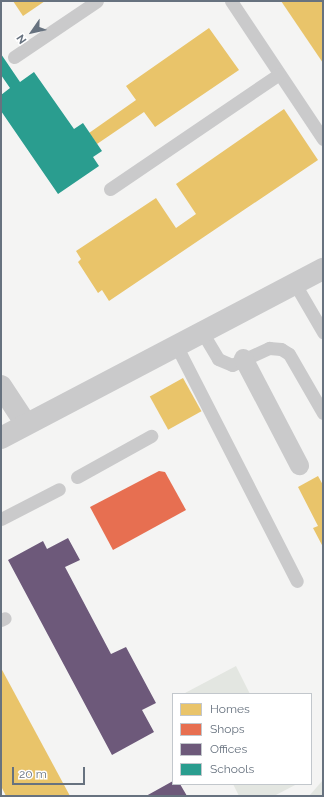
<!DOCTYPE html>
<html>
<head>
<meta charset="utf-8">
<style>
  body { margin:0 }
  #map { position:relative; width:324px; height:797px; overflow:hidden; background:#f4f4f3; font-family:Raleway,sans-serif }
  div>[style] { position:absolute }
  .green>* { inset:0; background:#e3e6e1 }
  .homes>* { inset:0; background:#e9c46a; transform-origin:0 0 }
  .shops>* { inset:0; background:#e76f51 }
  .offices>* { inset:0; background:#6d597a }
  .schools>* { inset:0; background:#2a9d8f }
  .service>* { height:13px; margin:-6.5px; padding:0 6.5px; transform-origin:6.5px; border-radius:6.5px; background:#cacacb }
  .pedestrian>* { height:19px; margin:-9.5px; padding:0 9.5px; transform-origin:9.5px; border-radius:9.5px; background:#cacacb }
  .minor>* { height:22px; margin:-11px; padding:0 11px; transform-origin:11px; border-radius:11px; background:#cacacb }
  .tertiary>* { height:22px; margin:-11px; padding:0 11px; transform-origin:11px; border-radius:11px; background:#cacacb }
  span { translate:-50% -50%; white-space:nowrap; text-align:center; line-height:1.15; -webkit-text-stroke:4px #fff; paint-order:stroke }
  .frame { position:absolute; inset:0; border:2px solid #67727f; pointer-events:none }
  .legend { position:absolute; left:172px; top:693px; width:140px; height:92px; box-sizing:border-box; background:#fff; border:1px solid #c2c7cc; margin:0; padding:5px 7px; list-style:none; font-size:12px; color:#67727f }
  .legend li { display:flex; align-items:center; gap:8px; height:20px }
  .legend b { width:20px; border:1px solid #c2c7cc }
  .north { position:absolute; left:12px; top:12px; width:40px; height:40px; -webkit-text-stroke:3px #fff; paint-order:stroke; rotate:236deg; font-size:11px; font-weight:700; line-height:16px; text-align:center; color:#67727f }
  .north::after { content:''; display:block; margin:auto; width:14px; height:18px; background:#67727f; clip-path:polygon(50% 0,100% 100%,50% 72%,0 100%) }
  .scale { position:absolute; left:12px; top:767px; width:73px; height:18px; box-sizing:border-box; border:2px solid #67727f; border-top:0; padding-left:5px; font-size:12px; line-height:14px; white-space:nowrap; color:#67727f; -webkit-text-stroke:3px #fff; paint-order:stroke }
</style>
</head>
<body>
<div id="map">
  <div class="green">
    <i style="clip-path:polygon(236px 666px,250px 694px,186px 694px,185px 693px)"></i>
    <i style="clip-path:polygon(323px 780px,323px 796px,309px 796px)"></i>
    <i style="clip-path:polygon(233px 784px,297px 784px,274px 796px,239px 796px)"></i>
  </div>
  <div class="homes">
    <i style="clip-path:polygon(13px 1px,45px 1px,23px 16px)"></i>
    <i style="clip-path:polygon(281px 1px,323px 1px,323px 63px)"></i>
    <i style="clip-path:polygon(209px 28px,239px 70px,155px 127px,144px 112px,97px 144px,89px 133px,136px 100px,126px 86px)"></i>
    <i style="clip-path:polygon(284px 109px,318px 160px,109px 301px,102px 290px,98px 293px,78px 262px,81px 259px,76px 251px,156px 198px,176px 228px,196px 214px,176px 184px)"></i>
    <i style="left:183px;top:378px;width:38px;height:38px;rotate:61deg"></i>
    <i style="clip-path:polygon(318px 476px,323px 485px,323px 547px,313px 528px,318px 526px,298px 487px)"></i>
    <i style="clip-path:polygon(1px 668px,70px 796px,6px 796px,1px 786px)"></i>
  </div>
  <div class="shops">
    <i style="clip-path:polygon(159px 471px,165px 472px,186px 510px,113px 550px,90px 507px)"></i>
  </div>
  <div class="offices">
    <i style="clip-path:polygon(68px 538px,80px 560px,65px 567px,111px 654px,126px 647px,156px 703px,142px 710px,154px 732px,112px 755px,8px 560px,43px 541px,47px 549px)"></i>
    <i style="clip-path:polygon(173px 781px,173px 784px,180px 784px,187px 796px,146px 796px)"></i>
  </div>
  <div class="schools">
    <i style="clip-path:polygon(1px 54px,20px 82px,34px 72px,74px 129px,83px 123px,102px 151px,93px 157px,99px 166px,58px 194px,1px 111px,1px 95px,10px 88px,1px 75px)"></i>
  </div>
  <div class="service">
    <i style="left:231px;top:1px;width:166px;rotate:56.3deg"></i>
    <i style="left:14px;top:57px;width:100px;rotate:-34deg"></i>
    <i style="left:110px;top:189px;width:204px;rotate:-34.2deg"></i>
    <i style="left:295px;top:284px;width:56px;rotate:59.7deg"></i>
    <i style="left:202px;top:332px;width:31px;rotate:59deg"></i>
    <i style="left:218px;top:359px;width:15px;rotate:23deg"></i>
    <i style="left:232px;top:365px;width:41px;rotate:-24.7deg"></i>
    <i style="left:269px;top:348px;width:12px;rotate:5deg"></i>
    <i style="left:281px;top:349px;width:9px;rotate:32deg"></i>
    <i style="left:289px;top:354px;width:68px;rotate:60deg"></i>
    <i style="left:176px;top:345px;width:265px;rotate:62.9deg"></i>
    <i style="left:77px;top:477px;width:85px;rotate:-29deg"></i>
    <i style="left:1px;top:519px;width:65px;rotate:-27.3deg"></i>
    <i style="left:1px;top:620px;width:4px;rotate:-27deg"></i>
  </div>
  <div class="pedestrian">
    <i style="left:243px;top:358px;width:121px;rotate:62.4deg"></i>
  </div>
  <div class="minor">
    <i style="left:1px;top:386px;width:45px;rotate:56.7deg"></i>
  </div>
  <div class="tertiary">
    <i style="left:1px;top:438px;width:364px;rotate:-27.7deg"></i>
  </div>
  <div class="frame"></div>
  <ul class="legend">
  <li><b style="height:11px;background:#e9c46a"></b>Homes</li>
  <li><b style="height:11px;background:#e76f51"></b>Shops</li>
  <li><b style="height:11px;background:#6d597a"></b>Offices</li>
  <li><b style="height:11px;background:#2a9d8f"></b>Schools</li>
  </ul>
  <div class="north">N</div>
  <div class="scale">20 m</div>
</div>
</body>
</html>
